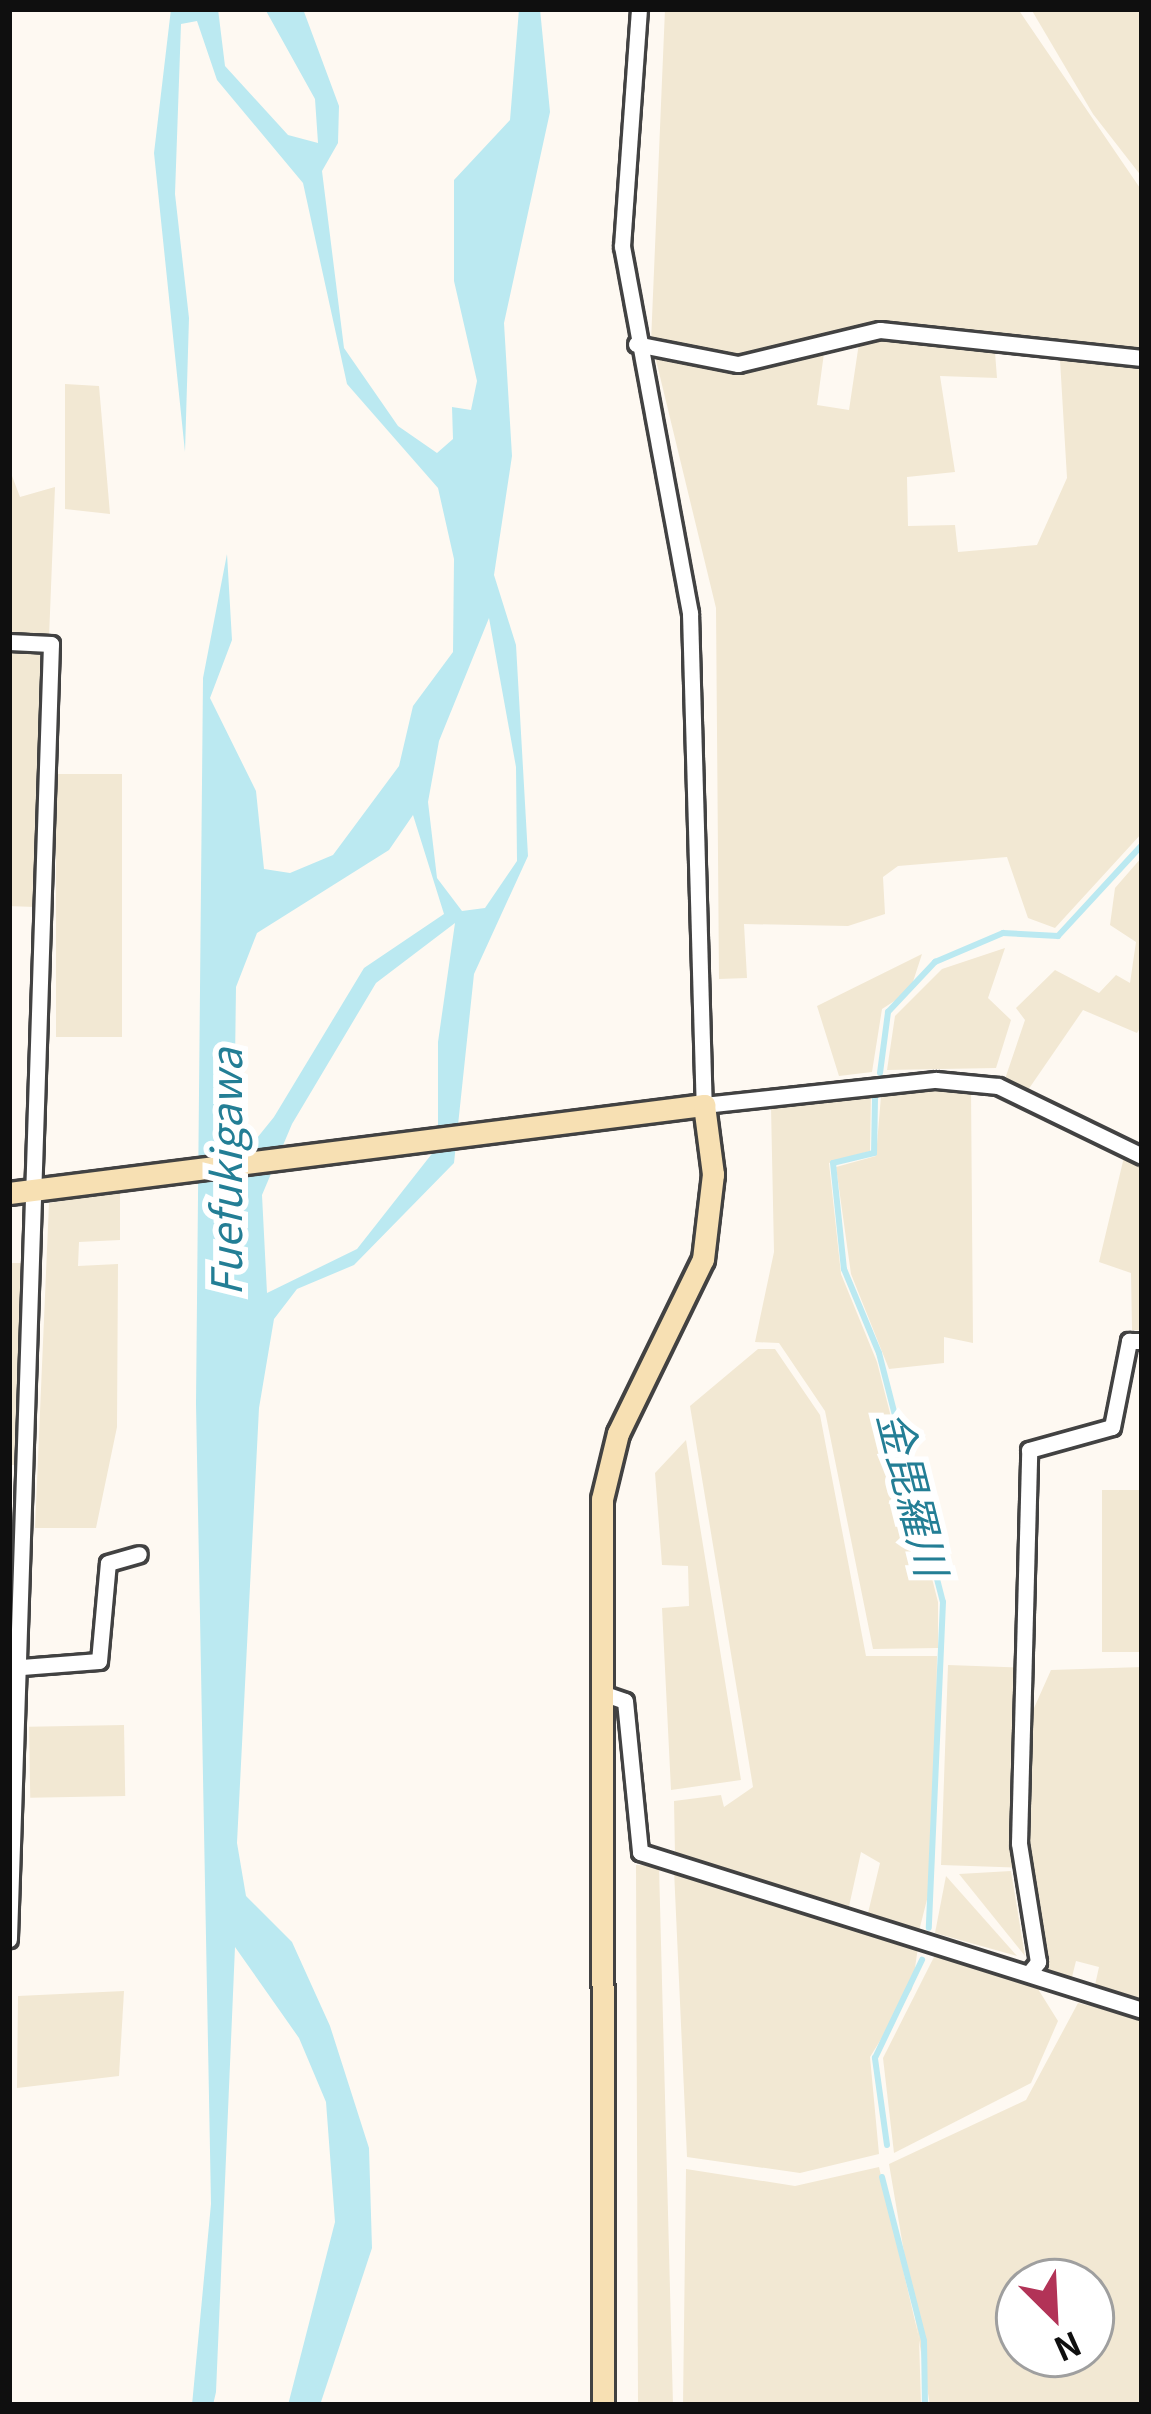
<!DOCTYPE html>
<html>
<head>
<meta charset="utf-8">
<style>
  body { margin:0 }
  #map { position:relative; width:1151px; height:2414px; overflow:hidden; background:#fef9f2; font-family:Georgia,"Noto Sans JP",serif }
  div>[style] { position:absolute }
  .farmland>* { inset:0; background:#f2e8d3; transform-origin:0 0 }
  .water>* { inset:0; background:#bbe9f1 }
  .stream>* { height:6px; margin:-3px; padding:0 3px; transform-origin:3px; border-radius:3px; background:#bbe9f1 }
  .roads { filter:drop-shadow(3px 0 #424242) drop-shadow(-3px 0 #424242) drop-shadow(0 3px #424242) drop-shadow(0 -3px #424242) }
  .street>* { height:15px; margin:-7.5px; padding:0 7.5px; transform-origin:7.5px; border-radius:7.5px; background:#fff }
  .secondary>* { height:21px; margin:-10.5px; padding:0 10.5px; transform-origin:10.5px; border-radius:10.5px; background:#f7e0b3 }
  span { translate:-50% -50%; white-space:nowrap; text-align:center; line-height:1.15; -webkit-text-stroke:12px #fff; paint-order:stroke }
  .water-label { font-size:42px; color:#237e95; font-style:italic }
  .frame { position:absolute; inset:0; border:12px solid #0f0f0f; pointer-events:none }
  .north { position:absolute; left:995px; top:2258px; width:120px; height:120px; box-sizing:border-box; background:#fff; border:3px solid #9f9f9f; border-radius:50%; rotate:156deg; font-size:33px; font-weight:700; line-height:48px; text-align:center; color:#0f0f0f }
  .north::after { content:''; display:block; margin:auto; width:42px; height:54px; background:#b23357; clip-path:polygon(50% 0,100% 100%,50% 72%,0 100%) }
</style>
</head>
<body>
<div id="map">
  <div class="farmland">
    <i style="clip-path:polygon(665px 9px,1018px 9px,1142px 191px,1142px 351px,881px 323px,742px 357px,651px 342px)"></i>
    <i style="clip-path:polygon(1031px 9px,1142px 9px,1142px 177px,1093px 114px)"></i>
    <i style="clip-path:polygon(880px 336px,995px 352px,997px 378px,940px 376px,955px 472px,907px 477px,908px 526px,955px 525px,958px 552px,1037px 545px,1067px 478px,1060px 360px,1142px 364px,1142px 833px,1055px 928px,1028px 918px,1007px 857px,898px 866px,883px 877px,885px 914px,848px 926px,744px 924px,747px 978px,719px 979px,716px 608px,655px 356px,739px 371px,824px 353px,817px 405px,849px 410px,859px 343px)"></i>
    <i style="clip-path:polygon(65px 384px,99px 386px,110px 514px,65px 509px)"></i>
    <i style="clip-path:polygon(9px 468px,20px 497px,55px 487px,49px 638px,9px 635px)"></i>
    <i style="left:9px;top:648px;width:35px;height:258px;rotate:2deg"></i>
    <i style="left:56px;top:774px;width:66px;height:263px"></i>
    <i style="clip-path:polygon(1142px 857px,1142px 1024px,1137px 1033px,1083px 1010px,1028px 1090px,1005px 1079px,1025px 1020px,1016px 1008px,1055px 970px,1099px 993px,1116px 975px,1130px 983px,1136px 942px,1110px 925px,1115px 888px)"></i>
    <i style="clip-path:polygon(1005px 948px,988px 998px,1011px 1020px,996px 1068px,887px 1070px,895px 1016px,942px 969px)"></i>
    <i style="clip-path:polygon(922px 954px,910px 991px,882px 1009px,872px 1072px,839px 1076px,817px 1006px)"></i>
    <i style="clip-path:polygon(937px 1086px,971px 1088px,973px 1343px,944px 1337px,944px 1363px,889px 1369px,851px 1274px,836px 1167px,876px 1156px,881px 1096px)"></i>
    <i style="clip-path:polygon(871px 1095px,870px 1151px,829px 1163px,841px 1274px,877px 1362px,938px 1602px,938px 1648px,873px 1649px,825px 1411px,779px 1343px,755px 1342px,774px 1252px,771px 1107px)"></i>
    <i style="clip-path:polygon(1124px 1157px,1142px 1163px,1142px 1330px,1132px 1330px,1131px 1273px,1099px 1262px)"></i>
    <i style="clip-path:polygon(120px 1192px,120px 1240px,79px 1242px,78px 1266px,118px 1264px,117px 1427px,96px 1528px,35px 1528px,49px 1203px)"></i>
    <i style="clip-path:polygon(9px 1263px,29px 1263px,22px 1465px,9px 1465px)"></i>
    <i style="clip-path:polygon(758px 1349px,775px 1349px,820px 1415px,866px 1656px,937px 1656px,934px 1872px,919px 1931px,868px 1913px,880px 1863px,861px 1852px,848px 1911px,675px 1855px,674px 1801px,721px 1795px,724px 1807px,753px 1787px,690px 1406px)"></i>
    <i style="clip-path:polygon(686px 1440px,741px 1780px,671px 1790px,662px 1608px,689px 1606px,688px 1566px,662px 1565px,655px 1473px)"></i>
    <i style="left:1142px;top:1490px;width:162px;height:40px;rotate:90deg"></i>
    <i style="left:948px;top:1665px;width:73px;height:200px;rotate:2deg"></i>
    <i style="clip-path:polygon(1142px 1667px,1142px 2001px,1095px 1985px,1099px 1967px,1076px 1961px,1071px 1981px,1046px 1971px,1029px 1844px,1030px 1717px,1051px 1670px)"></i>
    <i style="left:124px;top:1725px;width:71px;height:95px;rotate:89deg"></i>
    <i style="clip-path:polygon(636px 1865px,659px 1866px,673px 2405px,638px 2405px)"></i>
    <i style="clip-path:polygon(674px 1870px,918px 1947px,912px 1989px,870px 2057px,879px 2154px,800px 2173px,687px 2157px)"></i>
    <i style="clip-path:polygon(1011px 1871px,1025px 1956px,959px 1874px)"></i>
    <i style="clip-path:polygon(946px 1876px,1017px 1956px,935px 1933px)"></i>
    <i style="clip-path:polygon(935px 1955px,1038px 1989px,1058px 2021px,1031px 2083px,894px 2153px,883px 2058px)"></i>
    <i style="clip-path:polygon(124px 1991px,119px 2076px,17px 2088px,18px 1996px)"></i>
    <i style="clip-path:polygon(evenodd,1078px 2003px,1142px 2018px,1142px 2405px,930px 2405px,889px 2164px,1026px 2100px,1078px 2003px,1019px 2282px,1091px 2282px,1091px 2354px,1019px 2354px,1019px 2282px)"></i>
    <i style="clip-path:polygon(879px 2167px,919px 2338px,921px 2405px,683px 2405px,686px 2169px,795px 2186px)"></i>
  </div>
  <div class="water">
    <i style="clip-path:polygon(evenodd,171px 9px,218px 9px,225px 66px,288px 135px,318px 143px,315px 99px,265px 9px,303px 9px,339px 106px,338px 143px,322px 171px,344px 348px,398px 426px,437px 453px,453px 439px,452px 407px,471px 410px,477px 381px,454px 281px,454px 180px,510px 120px,519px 9px,540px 9px,550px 112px,504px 323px,512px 456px,494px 575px,516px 645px,528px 856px,474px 974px,454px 1163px,354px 1265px,297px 1289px,274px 1319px,259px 1408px,237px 1843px,246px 1896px,292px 1942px,330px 2026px,369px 2148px,372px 2248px,320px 2405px,288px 2405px,335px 2222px,326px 2102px,299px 2038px,235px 1947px,216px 2392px,213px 2405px,192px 2405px,211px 2204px,196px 1404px,203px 678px,227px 554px,232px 640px,210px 698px,256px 791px,264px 869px,290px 873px,333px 855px,399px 766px,413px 706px,453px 652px,454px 559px,438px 488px,347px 384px,303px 183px,217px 80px,197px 21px,181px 24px,175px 194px,189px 318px,185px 452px,154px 153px,171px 9px,489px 618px,516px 767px,517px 861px,485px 908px,462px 911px,437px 878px,428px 802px,439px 741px,489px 618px,171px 9px,413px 815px,444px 914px,364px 968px,274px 1117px,253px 1143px,234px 1139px,236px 987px,257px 933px,389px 850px,413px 815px,171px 9px,455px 923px,438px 1042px,438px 1146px,357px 1249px,267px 1293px,262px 1195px,292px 1124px,376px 983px,455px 923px)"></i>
  </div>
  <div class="stream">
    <i style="left:880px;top:1073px;width:62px;rotate:-82.5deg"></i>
    <i style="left:888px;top:1012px;width:69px;rotate:-46.8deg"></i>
    <i style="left:935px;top:962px;width:74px;rotate:-23.1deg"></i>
    <i style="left:1003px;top:933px;width:55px;rotate:3.1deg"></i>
    <i style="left:1058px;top:936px;width:124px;rotate:-47.3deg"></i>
    <i style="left:875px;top:1098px;width:55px;rotate:91deg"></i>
    <i style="left:874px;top:1153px;width:42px;rotate:166.3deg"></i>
    <i style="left:833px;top:1163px;width:107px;rotate:84.1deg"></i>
    <i style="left:844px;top:1269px;width:91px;rotate:67.4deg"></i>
    <i style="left:879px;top:1353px;width:257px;rotate:75.6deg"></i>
    <i style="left:943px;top:1602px;width:326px;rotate:92.5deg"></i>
    <i style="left:887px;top:2145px;width:88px;rotate:-97.9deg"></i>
    <i style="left:875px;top:2058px;width:109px;rotate:-64.4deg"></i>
    <i style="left:882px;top:2177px;width:169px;rotate:75.6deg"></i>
    <i style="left:924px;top:2341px;width:64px;rotate:89.1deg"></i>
  </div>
  <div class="roads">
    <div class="street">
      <i style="left:639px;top:9px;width:238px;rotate:94.1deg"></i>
      <i style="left:622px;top:246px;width:373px;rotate:79.5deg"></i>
      <i style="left:690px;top:613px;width:492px;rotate:88.4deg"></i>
      <i style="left:704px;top:1105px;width:233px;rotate:-6.2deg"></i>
      <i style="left:936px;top:1080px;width:62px;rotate:5.5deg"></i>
      <i style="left:998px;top:1086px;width:160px;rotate:25.9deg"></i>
      <i style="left:636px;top:344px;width:104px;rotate:11.1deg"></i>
      <i style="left:738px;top:364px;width:146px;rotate:-13.5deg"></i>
      <i style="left:880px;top:330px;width:263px;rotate:6.1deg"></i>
      <i style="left:9px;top:642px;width:42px;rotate:2.7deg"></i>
      <i style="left:51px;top:644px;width:1296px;rotate:91.86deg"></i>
      <i style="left:9px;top:1668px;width:90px;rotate:-4.4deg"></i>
      <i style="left:99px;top:1661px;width:98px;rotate:-84.8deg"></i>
      <i style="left:108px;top:1563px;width:32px;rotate:-16deg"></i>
      <i style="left:602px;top:1693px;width:24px;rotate:19deg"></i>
      <i style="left:625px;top:1701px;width:152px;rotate:84.3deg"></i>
      <i style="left:640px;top:1852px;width:526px;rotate:17.47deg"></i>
      <i style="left:1030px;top:1972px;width:13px;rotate:-51deg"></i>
      <i style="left:1038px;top:1962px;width:121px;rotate:-99.1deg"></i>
      <i style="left:1019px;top:1843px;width:393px;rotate:-88.5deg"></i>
      <i style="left:1029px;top:1450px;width:86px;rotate:-15.5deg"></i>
      <i style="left:1112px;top:1427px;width:88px;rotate:-78.8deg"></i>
      <i style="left:1129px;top:1341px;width:13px"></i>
    </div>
    <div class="secondary">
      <i style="left:9px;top:1193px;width:701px;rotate:-7.22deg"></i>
      <i style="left:704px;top:1105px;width:70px;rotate:82.6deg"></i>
      <i style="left:713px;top:1174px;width:86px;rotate:96.7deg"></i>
      <i style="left:703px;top:1259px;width:194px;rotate:116deg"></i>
      <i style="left:618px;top:1433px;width:68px;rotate:103.6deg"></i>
      <i style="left:602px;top:1499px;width:906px;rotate:89.94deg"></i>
    </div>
  </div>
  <div class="water-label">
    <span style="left:224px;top:1172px;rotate:-90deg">Fuefukigawa</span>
    <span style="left:915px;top:1493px;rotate:76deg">金毘羅川</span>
  </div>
  <div class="frame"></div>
  <div class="north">N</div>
</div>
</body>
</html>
